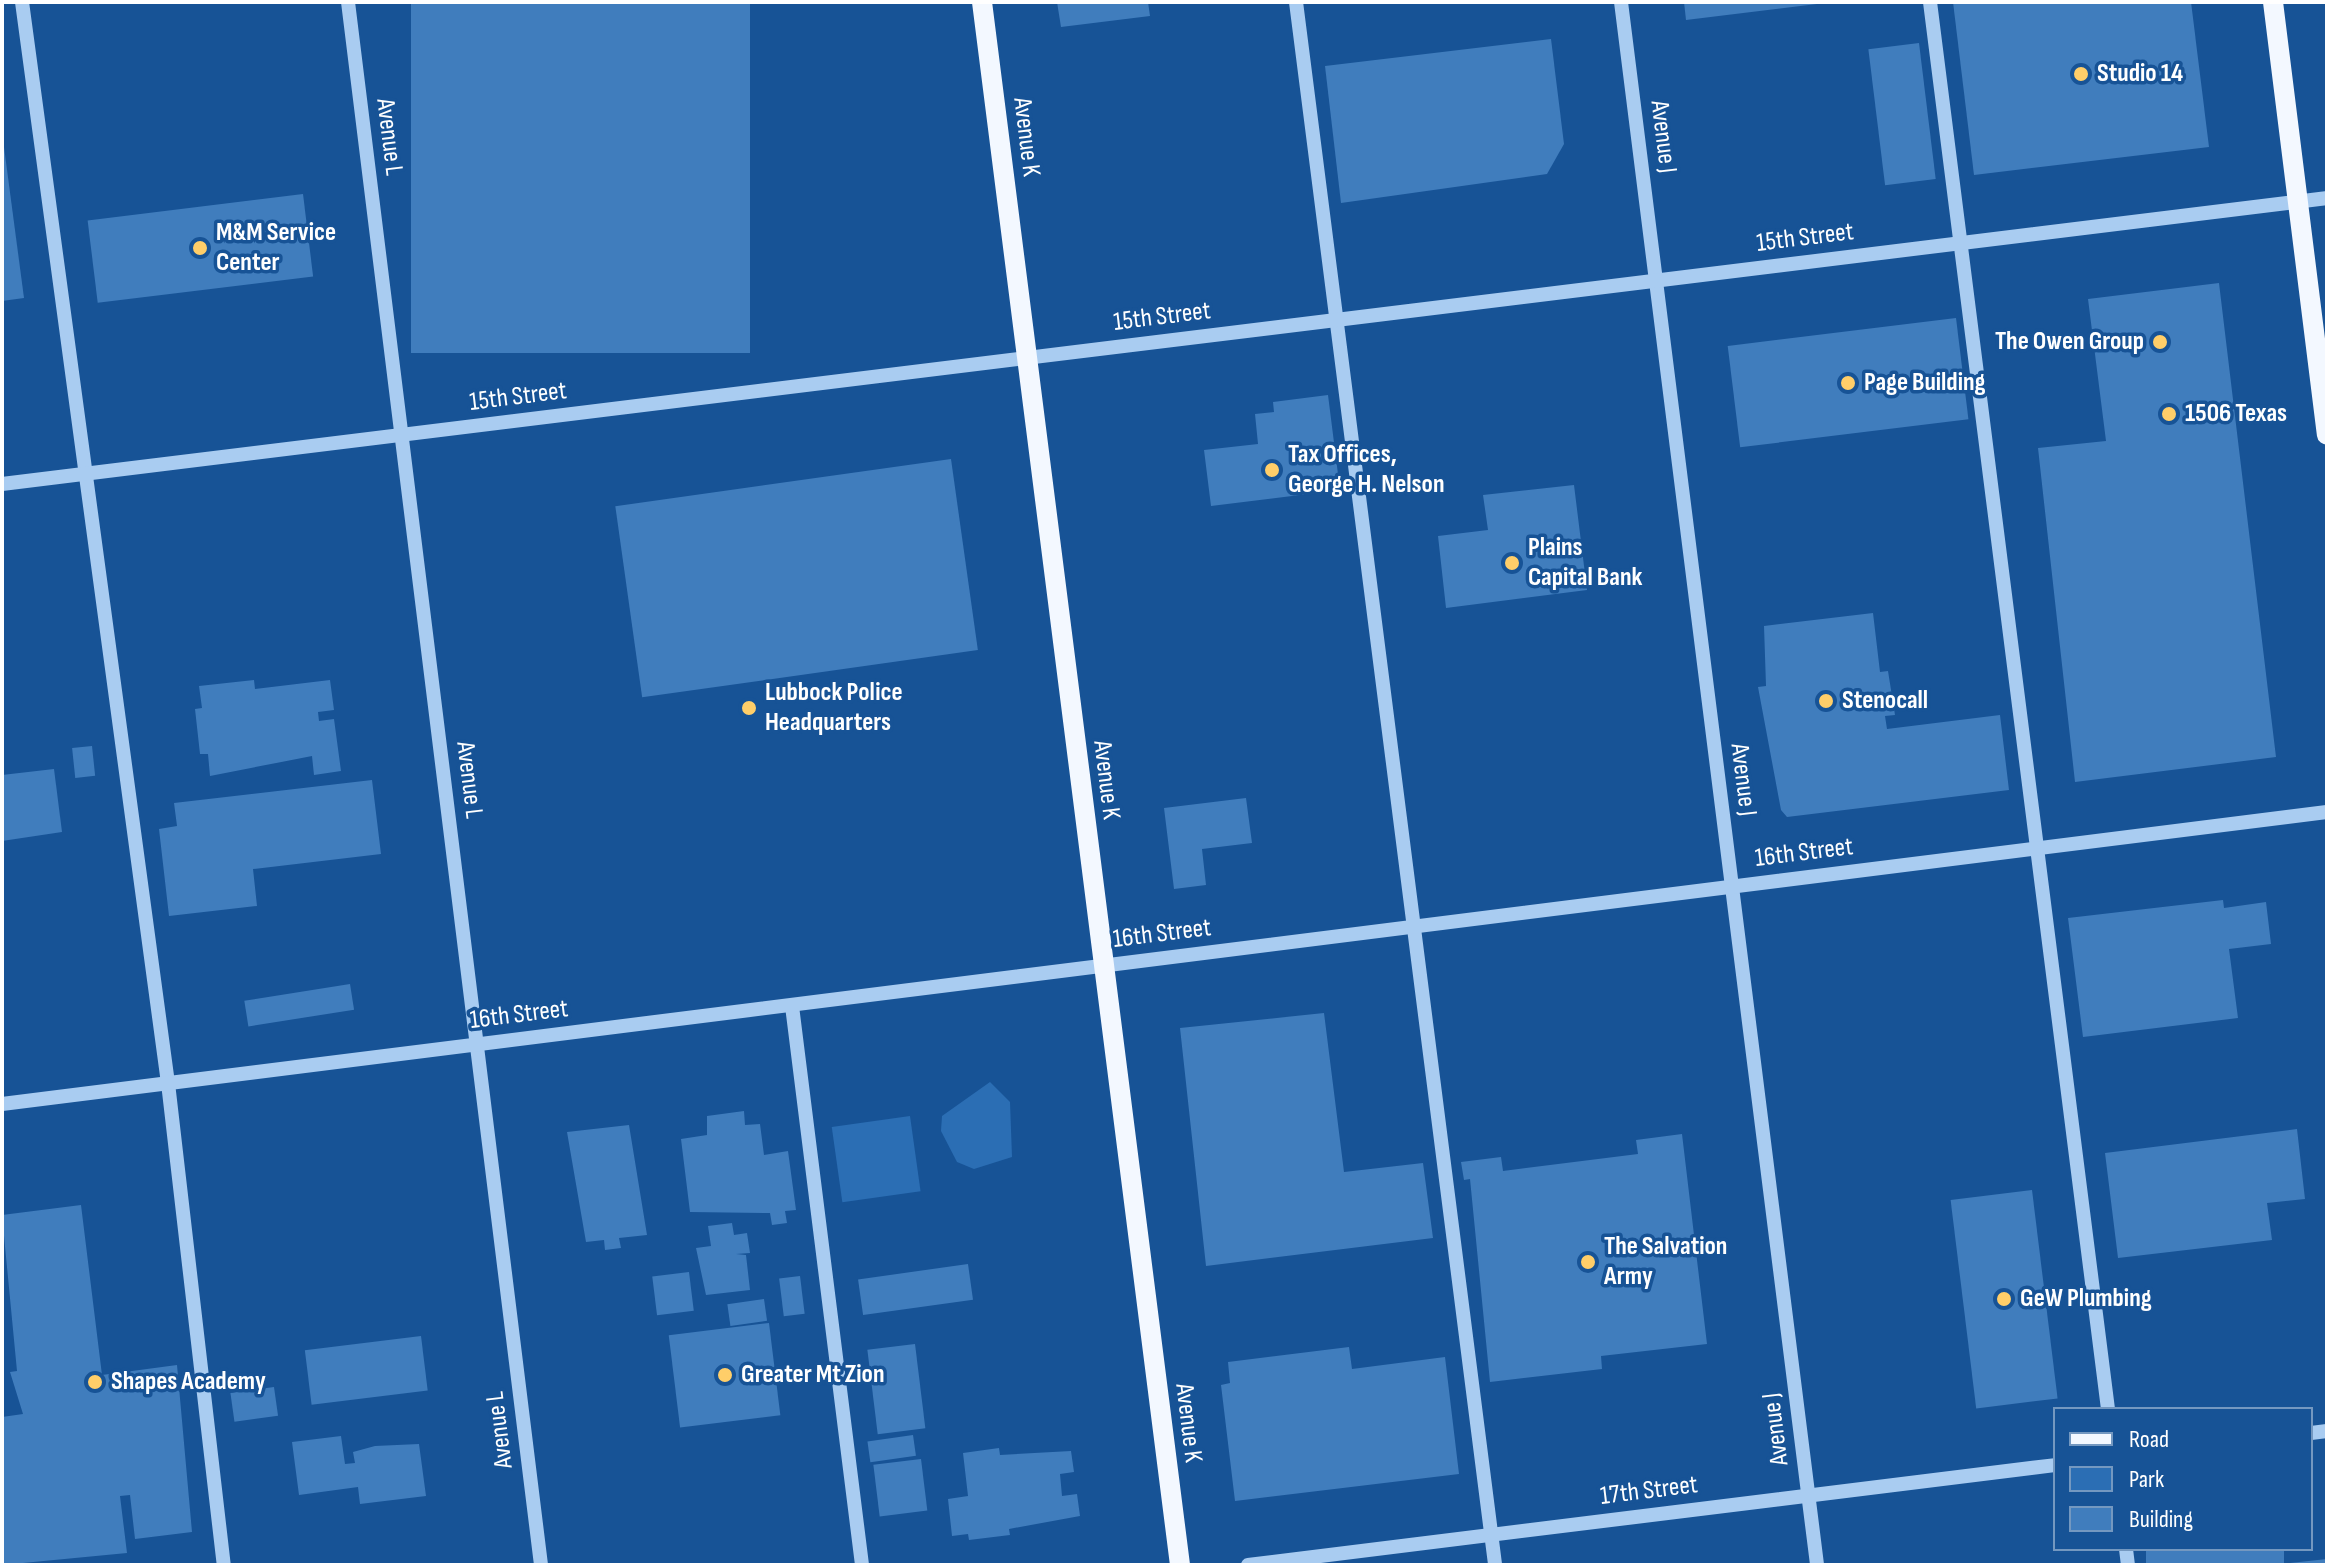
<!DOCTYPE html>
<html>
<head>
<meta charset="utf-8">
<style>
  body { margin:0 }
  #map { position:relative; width:2329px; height:1567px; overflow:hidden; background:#175396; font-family:"Sofia Sans Condensed",sans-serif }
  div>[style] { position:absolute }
  .green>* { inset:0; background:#2b6eb4; transform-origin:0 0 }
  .building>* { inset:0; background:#407dbd; transform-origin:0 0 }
  .minor>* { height:14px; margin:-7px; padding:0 7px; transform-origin:7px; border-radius:7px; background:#a9ccf1 }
  .major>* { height:20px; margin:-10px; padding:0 10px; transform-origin:10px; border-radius:10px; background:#f3f8ff }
  .dots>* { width:22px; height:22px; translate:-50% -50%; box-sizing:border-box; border:4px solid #175396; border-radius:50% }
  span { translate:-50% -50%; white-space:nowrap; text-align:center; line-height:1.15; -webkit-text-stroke:7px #175396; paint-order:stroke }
  .poi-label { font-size:26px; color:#fff; font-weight:700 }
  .left { translate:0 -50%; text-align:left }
  .right { translate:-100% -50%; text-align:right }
  .street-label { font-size:26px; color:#fff }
  .frame { position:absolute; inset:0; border:4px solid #fff; pointer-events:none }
  .legend { position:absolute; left:2053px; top:1407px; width:260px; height:144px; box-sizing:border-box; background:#175396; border:2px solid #7498c0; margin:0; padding:10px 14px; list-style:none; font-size:24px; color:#fff }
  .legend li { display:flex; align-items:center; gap:16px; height:40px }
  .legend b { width:40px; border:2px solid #7498c0 }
</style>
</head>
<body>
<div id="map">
  <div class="green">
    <i style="clip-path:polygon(990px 1082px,1010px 1102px,1012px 1157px,974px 1169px,957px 1162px,941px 1131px,942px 1116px)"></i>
    <i style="left:910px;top:1116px;width:76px;height:79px;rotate:82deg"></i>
  </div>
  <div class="building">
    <i style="left:411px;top:2px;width:339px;height:351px"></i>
    <i style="clip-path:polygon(1057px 2px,1148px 2px,1150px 16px,1061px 27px)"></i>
    <i style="clip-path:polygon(1684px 2px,1817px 2px,1817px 4px,1686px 20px)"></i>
    <i style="clip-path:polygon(1953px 2px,2191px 2px,2209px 147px,1974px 175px)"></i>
    <i style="clip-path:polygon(1551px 39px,1564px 144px,1547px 174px,1341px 203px,1325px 66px)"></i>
    <i style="left:1919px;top:43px;width:137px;height:51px;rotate:83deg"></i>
    <i style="clip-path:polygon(2px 132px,24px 298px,2px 301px)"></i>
    <i style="left:303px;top:194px;width:83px;height:217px;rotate:83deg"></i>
    <i style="clip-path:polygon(2219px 283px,2276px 757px,2075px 782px,2038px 448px,2106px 441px,2088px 299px)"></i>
    <i style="left:1956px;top:318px;width:102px;height:230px;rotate:83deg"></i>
    <i style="clip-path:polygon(1328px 395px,1340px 490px,1211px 506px,1204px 450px,1258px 444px,1255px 414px,1274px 412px,1273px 402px)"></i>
    <i style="left:951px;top:459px;width:193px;height:339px;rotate:82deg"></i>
    <i style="clip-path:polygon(1574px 485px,1587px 590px,1446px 608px,1438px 536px,1488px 530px,1483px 495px)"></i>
    <i style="clip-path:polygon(1873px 613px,1880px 672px,1888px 671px,1895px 715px,1885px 716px,1887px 729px,2000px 715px,2009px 790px,1787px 817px,1781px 810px,1758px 687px,1766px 686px,1764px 626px)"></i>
    <i style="clip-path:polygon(254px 680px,255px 689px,330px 680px,334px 710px,318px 712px,319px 721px,334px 719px,341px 771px,314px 775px,312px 756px,210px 776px,208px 754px,200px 754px,195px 709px,202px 708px,199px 686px)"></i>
    <i style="left:92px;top:746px;width:30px;height:20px;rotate:84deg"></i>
    <i style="clip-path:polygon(54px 769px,62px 832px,2px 841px,2px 775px)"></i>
    <i style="clip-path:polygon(372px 780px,381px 854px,253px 869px,257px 906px,169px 916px,159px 829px,177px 826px,174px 803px)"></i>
    <i style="clip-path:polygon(1246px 798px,1252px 843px,1202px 849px,1206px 885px,1174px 889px,1164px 808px)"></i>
    <i style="clip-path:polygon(2223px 900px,2224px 908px,2266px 902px,2271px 944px,2229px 949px,2238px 1018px,2083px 1037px,2068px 918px)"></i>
    <i style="left:350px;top:984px;width:26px;height:107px;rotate:81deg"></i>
    <i style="clip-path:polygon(1324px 1013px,1344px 1172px,1423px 1163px,1433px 1238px,1206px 1266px,1180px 1028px)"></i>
    <i style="clip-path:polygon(744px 1111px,745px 1125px,760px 1124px,764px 1155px,788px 1151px,796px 1210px,785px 1211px,787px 1223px,772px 1225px,770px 1213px,690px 1212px,681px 1139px,707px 1135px,707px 1116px)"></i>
    <i style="clip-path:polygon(629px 1125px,647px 1235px,619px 1238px,621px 1248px,605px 1250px,604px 1240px,586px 1242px,567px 1132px)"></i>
    <i style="clip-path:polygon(2297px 1129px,2305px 1199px,2267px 1203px,2272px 1240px,2118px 1258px,2105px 1153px)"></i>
    <i style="clip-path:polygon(1682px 1134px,1707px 1344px,1601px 1356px,1602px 1369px,1490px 1382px,1470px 1179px,1464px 1180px,1461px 1162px,1501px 1157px,1503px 1171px,1638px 1154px,1636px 1140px)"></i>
    <i style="left:2032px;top:1190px;width:210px;height:82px;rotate:83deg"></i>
    <i style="clip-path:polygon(81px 1205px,102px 1375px,177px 1365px,192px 1532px,135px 1539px,130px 1495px,120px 1496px,127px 1553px,2px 1565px,2px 1417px,23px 1414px,10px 1372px,17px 1371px,2px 1215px)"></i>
    <i style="clip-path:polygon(732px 1223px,734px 1235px,747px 1233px,750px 1253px,736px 1254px,746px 1255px,750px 1290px,706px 1295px,696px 1248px,711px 1246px,708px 1226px)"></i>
    <i style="left:968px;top:1264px;width:36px;height:111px;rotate:82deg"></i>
    <i style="left:689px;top:1272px;width:39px;height:37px;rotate:83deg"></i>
    <i style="left:800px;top:1276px;width:38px;height:21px;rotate:83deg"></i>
    <i style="left:764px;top:1299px;width:22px;height:37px;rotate:82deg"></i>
    <i style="left:769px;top:1323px;width:93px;height:101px;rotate:83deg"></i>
    <i style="left:421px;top:1336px;width:55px;height:117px;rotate:83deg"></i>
    <i style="left:915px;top:1344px;width:85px;height:48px;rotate:83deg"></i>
    <i style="clip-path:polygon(1349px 1347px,1352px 1369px,1445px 1357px,1459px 1474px,1235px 1501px,1221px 1385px,1230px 1383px,1228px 1362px)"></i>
    <i style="left:274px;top:1387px;width:29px;height:44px;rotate:82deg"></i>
    <i style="left:913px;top:1435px;width:21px;height:46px;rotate:82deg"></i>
    <i style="clip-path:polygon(341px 1436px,345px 1464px,355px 1463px,353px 1452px,375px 1446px,419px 1444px,426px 1496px,360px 1504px,358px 1487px,299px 1495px,292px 1442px)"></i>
    <i style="clip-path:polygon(999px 1448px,1000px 1455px,1071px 1451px,1074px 1472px,1060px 1474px,1062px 1496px,1077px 1494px,1080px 1516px,1009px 1529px,1010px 1535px,969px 1540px,968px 1534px,952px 1536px,948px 1499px,968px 1496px,963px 1453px)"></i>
    <i style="left:921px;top:1459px;width:52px;height:48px;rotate:83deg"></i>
    <i style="left:2146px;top:1549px;width:138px;height:16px"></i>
    <i style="clip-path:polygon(2327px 1559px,2327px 1565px,2290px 1565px,2290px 1563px)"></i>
  </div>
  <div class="minor">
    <i style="left:22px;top:2px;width:1091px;rotate:82.31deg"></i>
    <i style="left:168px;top:1083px;width:485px;rotate:83.4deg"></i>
    <i style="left:348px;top:2px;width:1575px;rotate:82.96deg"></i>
    <i style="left:1296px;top:2px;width:1576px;rotate:82.74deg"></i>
    <i style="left:1621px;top:2px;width:1575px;rotate:82.85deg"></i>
    <i style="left:1930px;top:2px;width:1418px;rotate:82.79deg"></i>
    <i style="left:2px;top:484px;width:2343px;rotate:-7.01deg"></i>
    <i style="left:792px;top:1006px;width:563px;rotate:82.86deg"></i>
    <i style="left:2px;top:1104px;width:2343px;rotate:-7.16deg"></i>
    <i style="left:2311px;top:1433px;width:16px;rotate:-7deg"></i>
    <i style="left:2126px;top:1549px;width:16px;rotate:83deg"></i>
    <i style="left:1248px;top:1565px;width:813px;rotate:-7.06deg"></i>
  </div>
  <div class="major">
    <i style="left:982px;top:2px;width:1575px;rotate:82.78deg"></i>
    <i style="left:2273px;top:2px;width:436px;rotate:82.9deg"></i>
  </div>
  <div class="dots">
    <i style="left:2081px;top:74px;background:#ffce69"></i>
    <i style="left:200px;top:248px;background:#ffce69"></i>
    <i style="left:2160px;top:342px;background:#ffce69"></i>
    <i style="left:1848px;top:383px;background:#ffce69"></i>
    <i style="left:2169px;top:414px;background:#ffce69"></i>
    <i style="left:1272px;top:470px;background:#ffce69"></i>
    <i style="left:1512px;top:563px;background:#ffce69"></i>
    <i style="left:1826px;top:701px;background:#ffce69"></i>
    <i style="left:749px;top:708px;background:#ffce69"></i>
    <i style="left:1588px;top:1262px;background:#ffce69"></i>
    <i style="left:2004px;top:1299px;background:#ffce69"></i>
    <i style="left:725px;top:1375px;background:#ffce69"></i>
    <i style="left:95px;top:1382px;background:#ffce69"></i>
  </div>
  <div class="poi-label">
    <span class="left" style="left:2097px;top:74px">Studio 14</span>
    <span class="left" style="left:216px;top:248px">M&amp;M Service<br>Center</span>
    <span class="right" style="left:2144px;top:342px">The Owen Group</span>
    <span class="left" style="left:1864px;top:383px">Page Building</span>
    <span class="left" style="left:2185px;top:414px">1506 Texas</span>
    <span class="left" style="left:1288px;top:470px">Tax Offices,<br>George H. Nelson</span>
    <span class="left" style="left:1528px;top:563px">Plains<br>Capital Bank</span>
    <span class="left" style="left:765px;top:708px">Lubbock Police<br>Headquarters</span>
    <span class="left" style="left:1842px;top:701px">Stenocall</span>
    <span class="left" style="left:1604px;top:1262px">The Salvation<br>Army</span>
    <span class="left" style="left:2020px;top:1299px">GeW Plumbing</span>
    <span class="left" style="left:741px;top:1375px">Greater Mt Zion</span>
    <span class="left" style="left:111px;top:1382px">Shapes Academy</span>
  </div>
  <div class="street-label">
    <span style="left:389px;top:137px;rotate:83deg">Avenue L</span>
    <span style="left:1026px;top:137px;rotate:83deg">Avenue K</span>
    <span style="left:1663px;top:137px;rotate:83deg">Avenue J</span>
    <span style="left:1805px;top:238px;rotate:-7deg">15th Street</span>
    <span style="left:1162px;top:317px;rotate:-7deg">15th Street</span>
    <span style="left:518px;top:397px;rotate:-7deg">15th Street</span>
    <span style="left:469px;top:780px;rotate:83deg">Avenue L</span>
    <span style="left:1106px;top:780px;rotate:83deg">Avenue K</span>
    <span style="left:1743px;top:780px;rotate:83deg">Avenue J</span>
    <span style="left:1804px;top:853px;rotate:-7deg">16th Street</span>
    <span style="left:1162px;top:934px;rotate:-7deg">16th Street</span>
    <span style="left:519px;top:1015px;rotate:-7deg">16th Street</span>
    <span style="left:1188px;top:1423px;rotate:83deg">Avenue K</span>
    <span style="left:1776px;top:1429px;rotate:-97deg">Avenue J</span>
    <span style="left:500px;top:1430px;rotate:-97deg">Avenue L</span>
    <span style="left:1649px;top:1491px;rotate:-7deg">17th Street</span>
  </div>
  <div class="frame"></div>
  <ul class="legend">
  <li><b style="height:10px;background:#f3f8ff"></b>Road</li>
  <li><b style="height:22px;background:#2b6eb4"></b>Park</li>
  <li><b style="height:22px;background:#407dbd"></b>Building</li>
  </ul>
</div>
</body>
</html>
